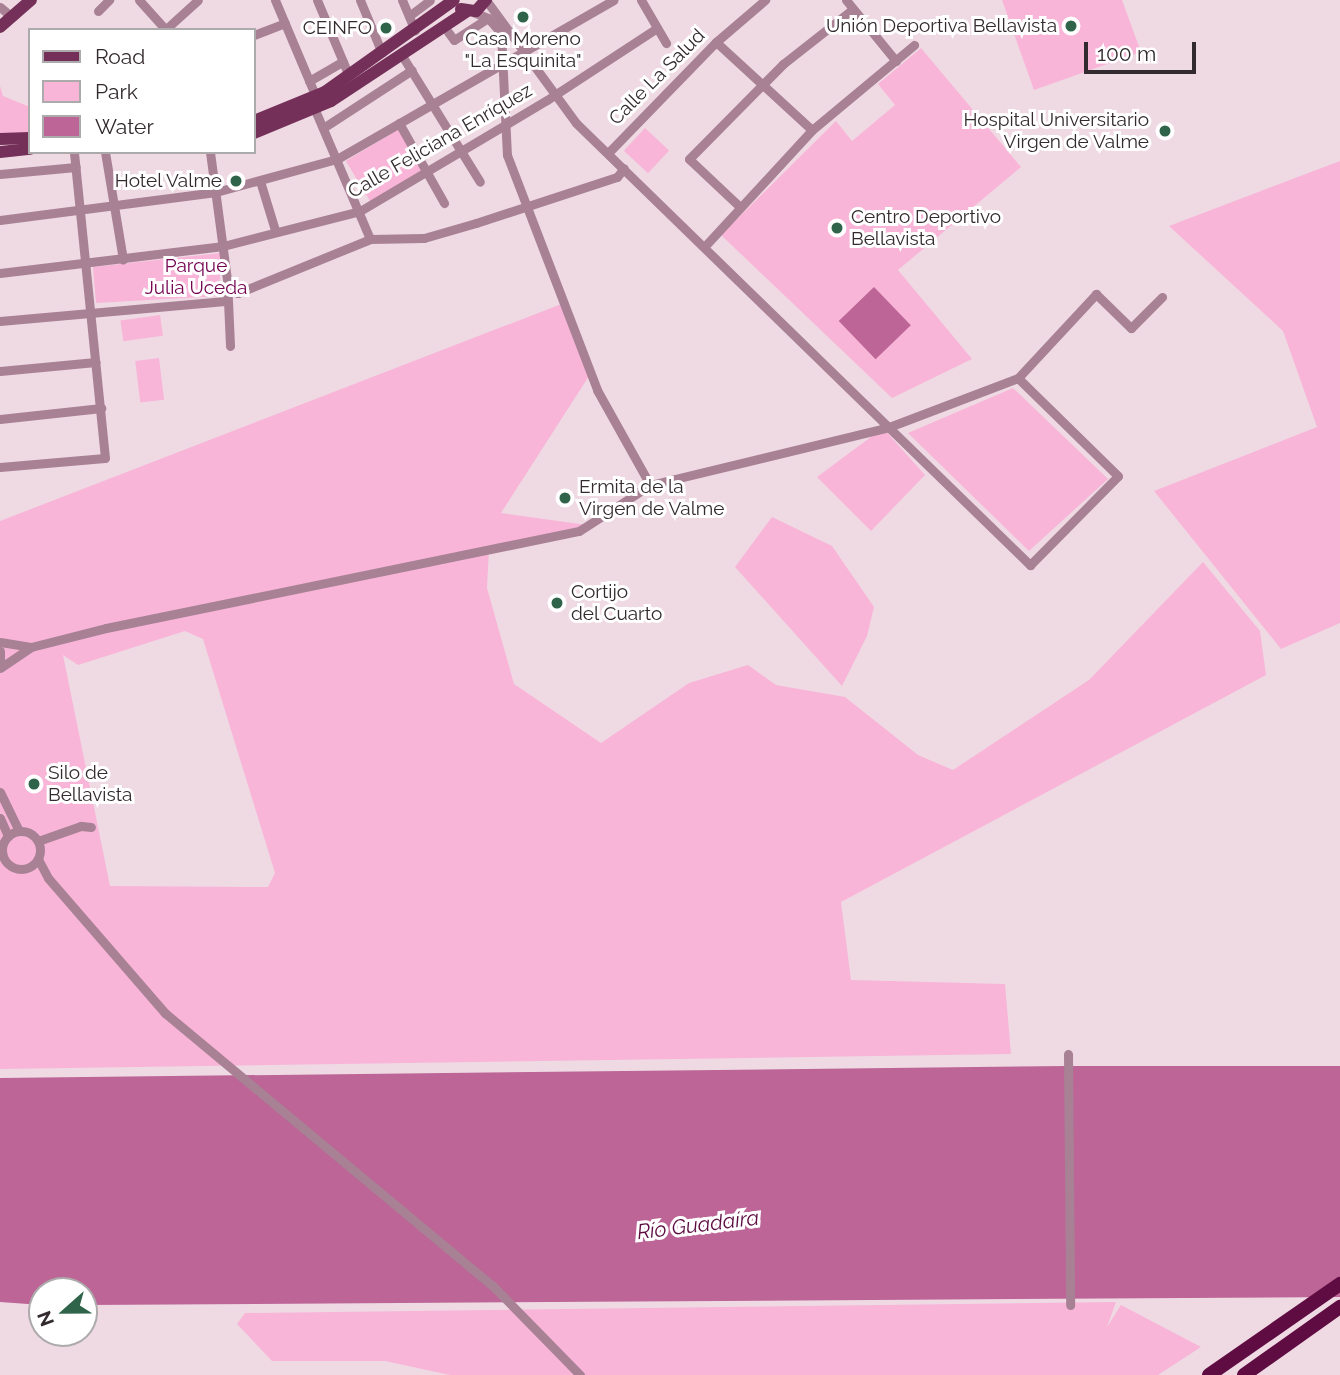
<!DOCTYPE html>
<html>
<head>
<meta charset="utf-8">
<style>
  body { margin:0 }
  #map { position:relative; width:1340px; height:1375px; overflow:hidden; background:#efdae4; font-family:Raleway,sans-serif }
  div>[style] { position:absolute }
  .green>* { inset:0; background:#f8b5d8; transform-origin:0 0 }
  .water>* { inset:0; background:#bc6596; transform-origin:0 0 }
  .minor>* { height:9px; margin:-4.5px; padding:0 4.5px; transform-origin:4.5px; border-radius:4.5px; background:#a98195 }
  .minor>.ring { margin:-4.5px; padding:0; box-sizing:content-box; background:none; border:9px solid #a98195; border-radius:50% }
  .major>* { height:12px; margin:-6px; padding:0 6px; transform-origin:6px; border-radius:6px; background:#743058 }
  .highway>* { height:14px; margin:-7px; padding:0 7px; transform-origin:7px; border-radius:7px; background:#5f0c42 }
  .dots>* { width:19px; height:19px; translate:-50% -50%; box-sizing:border-box; border:4px solid #fff; border-radius:50% }
  span { translate:-50% -50%; white-space:nowrap; text-align:center; line-height:1.15; -webkit-text-stroke:6px #fff; paint-order:stroke }
  .poi-label { font-size:19px; color:#322a2e }
  .right { translate:-100% -50%; text-align:right }
  .left { translate:0 -50%; text-align:left }
  .street-label { font-size:19px; color:#322a2e }
  .park-label { font-size:19px; color:#730150 }
  .water-label { font-size:21px; color:#5d0c41; font-style:italic }
  .legend { position:absolute; left:28px; top:28px; width:228px; height:126px; box-sizing:border-box; background:#fff; border:2px solid #adaaab; margin:0; padding:9px 12px; list-style:none; font-size:21px; color:#322a2e }
  .legend li { display:flex; align-items:center; gap:14px; height:35px }
  .legend b { width:35px; border:2px solid #adaaab }
  .north { position:absolute; left:28px; top:1277px; width:70px; height:70px; box-sizing:border-box; background:#fff; border:2px solid #adaaab; border-radius:50%; rotate:249deg; font-size:19px; font-weight:700; line-height:28px; text-align:center; color:#322a2e }
  .north::after { content:''; display:block; margin:auto; width:24px; height:32px; background:#2f644a; clip-path:polygon(50% 0,100% 100%,50% 72%,0 100%) }
  .scale { position:absolute; left:1084px; top:42px; width:112px; height:32px; box-sizing:border-box; border:4px solid #322a2e; border-top:0; padding-left:9px; font-size:21px; line-height:24px; white-space:nowrap; color:#322a2e; -webkit-text-stroke:5px #fff; paint-order:stroke }
</style>
</head>
<body>
<div id="map">
  <div class="green">
    <i style="clip-path:polygon(1002px 0,1122px 0,1141px 52px,1034px 90px)"></i>
    <i style="clip-path:polygon(921px 48px,1021px 167px,898px 270px,972px 359px,892px 398px,721px 235px,836px 121px,852px 141px,895px 105px,878px 84px)"></i>
    <i style="clip-path:polygon(0 86px,3px 96px,30px 107px,30px 133px,0 135px)"></i>
    <i style="left:645px;top:128px;width:33px;height:31px;rotate:43deg"></i>
    <i style="left:399px;top:129px;width:48px;height:62px;rotate:59deg"></i>
    <i style="clip-path:polygon(1340px 161px,1340px 623px,1281px 649px,1154px 491px,1317px 427px,1283px 331px,1169px 226px)"></i>
    <i style="clip-path:polygon(221px 253px,219px 296px,96px 303px,93px 267px)"></i>
    <i style="clip-path:polygon(evenodd,564px 303px,591px 373px,501px 513px,587px 525px,489px 549px,487px 588px,514px 684px,601px 743px,689px 683px,748px 665px,776px 685px,845px 697px,918px 755px,953px 770px,1089px 680px,1203px 562px,1260px 631px,1266px 675px,841px 902px,851px 980px,1005px 984px,1011px 1054px,0 1069px,0 521px,564px 303px,185px 631px,203px 639px,275px 873px,268px 887px,110px 886px,63px 655px,78px 665px,185px 631px)"></i>
    <i style="left:160px;top:315px;width:21px;height:40px;rotate:82deg"></i>
    <i style="left:159px;top:358px;width:42px;height:24px;rotate:83deg"></i>
    <i style="clip-path:polygon(1013px 388px,1108px 479px,1029px 551px,908px 433px)"></i>
    <i style="clip-path:polygon(883px 428px,925px 475px,871px 531px,817px 477px)"></i>
    <i style="clip-path:polygon(772px 517px,832px 546px,874px 607px,867px 636px,842px 686px,735px 567px)"></i>
    <i style="clip-path:polygon(1116px 1302px,1107px 1327px,1121px 1305px,1201px 1347px,1158px 1375px,450px 1375px,385px 1361px,272px 1361px,237px 1324px,245px 1313px)"></i>
  </div>
  <div class="water">
    <i style="left:874px;top:287px;width:53px;height:49px;rotate:46deg"></i>
    <i style="clip-path:polygon(1067px 1066px,1340px 1066px,1340px 1297px,84px 1305px,84px 1291px,42px 1291px,42px 1305px,0 1302px,0 1078px)"></i>
  </div>
  <div class="minor">
    <i style="left:139px;top:0;width:40px;rotate:48deg"></i>
    <i style="left:275px;top:0;width:105px;rotate:67.1deg"></i>
    <i style="left:317px;top:0;width:82px;rotate:67.2deg"></i>
    <i style="left:360px;top:0;width:57px;rotate:67.5deg"></i>
    <i style="left:402px;top:0;width:33px;rotate:67deg"></i>
    <i style="left:486px;top:0;width:152px;rotate:53.8deg"></i>
    <i style="left:576px;top:123px;width:634px;rotate:44.23deg"></i>
    <i style="left:1030px;top:565px;width:125px;rotate:-45.3deg"></i>
    <i style="left:1118px;top:476px;width:140px;rotate:-135.6deg"></i>
    <i style="left:641px;top:0;width:50px;rotate:59.8deg"></i>
    <i style="left:846px;top:0;width:79px;rotate:50.7deg"></i>
    <i style="left:0;top:7px;width:16px;rotate:40deg"></i>
    <i style="left:98px;top:11px;width:16px;rotate:-45deg"></i>
    <i style="left:473px;top:12px;width:16px;rotate:22deg"></i>
    <i style="left:488px;top:18px;width:20px;rotate:49deg"></i>
    <i style="left:501px;top:33px;width:122px;rotate:87.2deg"></i>
    <i style="left:507px;top:155px;width:252px;rotate:69deg"></i>
    <i style="left:597px;top:390px;width:109px;rotate:60.8deg"></i>
    <i style="left:409px;top:16px;width:26px;rotate:-37deg"></i>
    <i style="left:166px;top:29px;width:43px;rotate:-42.2deg"></i>
    <i style="left:448px;top:32px;width:10px;rotate:53deg"></i>
    <i style="left:454px;top:40px;width:40px;rotate:-32.9deg"></i>
    <i style="left:254px;top:35px;width:33px;rotate:-21deg"></i>
    <i style="left:716px;top:42px;width:130px;rotate:42.5deg"></i>
    <i style="left:401px;top:54px;width:150px;rotate:58.3deg"></i>
    <i style="left:309px;top:81px;width:39px;rotate:-30deg"></i>
    <i style="left:315px;top:110px;width:140px;rotate:66.9deg"></i>
    <i style="left:399px;top:123px;width:92px;rotate:60.6deg"></i>
    <i style="left:323px;top:128px;width:106px;rotate:-33.1deg"></i>
    <i style="left:105px;top:152px;width:109px;rotate:80.5deg"></i>
    <i style="left:210px;top:152px;width:128px;rotate:82.4deg"></i>
    <i style="left:227px;top:279px;width:67px;rotate:87.4deg"></i>
    <i style="left:608px;top:153px;width:155px;rotate:-45.8deg"></i>
    <i style="left:716px;top:42px;width:65px;rotate:-40.6deg"></i>
    <i style="left:0;top:174px;width:76px;rotate:-5.3deg"></i>
    <i style="left:260px;top:181px;width:51px;rotate:73deg"></i>
    <i style="left:740px;top:207px;width:70px;rotate:-136.7deg"></i>
    <i style="left:689px;top:159px;width:134px;rotate:-45.3deg"></i>
    <i style="left:783px;top:64px;width:89px;rotate:-38.2deg"></i>
    <i style="left:0;top:220px;width:218px;rotate:-7.4deg"></i>
    <i style="left:216px;top:192px;width:125px;rotate:-15.3deg"></i>
    <i style="left:337px;top:159px;width:319px;rotate:-29.9deg"></i>
    <i style="left:705px;top:246px;width:158px;rotate:-47.3deg"></i>
    <i style="left:812px;top:130px;width:133px;rotate:-39.8deg"></i>
    <i style="left:0;top:273px;width:225px;rotate:-6.9deg"></i>
    <i style="left:223px;top:246px;width:141px;rotate:-14.3deg"></i>
    <i style="left:360px;top:211px;width:217px;rotate:-30.7deg"></i>
    <i style="left:547px;top:100px;width:131px;rotate:-33.2deg"></i>
    <i style="left:226px;top:288px;width:13px;rotate:23deg"></i>
    <i style="left:238px;top:293px;width:143px;rotate:-22.2deg"></i>
    <i style="left:370px;top:239px;width:54px;rotate:-1.1deg"></i>
    <i style="left:424px;top:238px;width:54px;rotate:-16.1deg"></i>
    <i style="left:476px;top:223px;width:148px;rotate:-18.1deg"></i>
    <i style="left:617px;top:177px;width:11px;rotate:-52deg"></i>
    <i style="left:0;top:321px;width:226px;rotate:-5.1deg"></i>
    <i style="left:0;top:371px;width:96px;rotate:-5.4deg"></i>
    <i style="left:0;top:419px;width:102px;rotate:-6.2deg"></i>
    <i style="left:0;top:467px;width:105px;rotate:-4.9deg"></i>
    <i style="left:105px;top:458px;width:308px;rotate:-95.8deg"></i>
    <i style="left:0;top:642px;width:31px;rotate:9deg"></i>
    <i style="left:0;top:651px;width:14px;rotate:90deg"></i>
    <i style="left:0;top:668px;width:37px;rotate:-34deg"></i>
    <i style="left:31px;top:647px;width:77px;rotate:-14.2deg"></i>
    <i style="left:106px;top:628px;width:483px;rotate:-11.6deg"></i>
    <i style="left:579px;top:531px;width:85px;rotate:-32.9deg"></i>
    <i style="left:650px;top:485px;width:246px;rotate:-13.6deg"></i>
    <i style="left:889px;top:427px;width:138px;rotate:-20.8deg"></i>
    <i style="left:1018px;top:378px;width:115px;rotate:-47.1deg"></i>
    <i style="left:1096px;top:294px;width:49px;rotate:44.2deg"></i>
    <i style="left:1131px;top:328px;width:44px;rotate:-45deg"></i>
    <i style="left:0;top:792px;width:43px;rotate:64deg"></i>
    <i style="left:0;top:818px;width:20px;rotate:66deg"></i>
    <i class="ring" style="left:2px;top:831px;width:29px;height:29px"></i>
    <i style="left:38px;top:841px;width:46px;rotate:-19.2deg"></i>
    <i style="left:81px;top:826px;width:10px;rotate:6deg"></i>
    <i style="left:38px;top:859px;width:21px;rotate:62deg"></i>
    <i style="left:48px;top:878px;width:179px;rotate:49.1deg"></i>
    <i style="left:165px;top:1013px;width:425px;rotate:39.8deg"></i>
    <i style="left:492px;top:1285px;width:126px;rotate:45.6deg"></i>
    <i style="left:1068px;top:1054px;width:251px;rotate:89.5deg"></i>
  </div>
  <div class="major">
    <i style="left:461px;top:9px;width:15px;rotate:8deg"></i>
    <i style="left:476px;top:11px;width:15px;rotate:-48deg"></i>
    <i style="left:0;top:27px;width:41px;rotate:-41.1deg"></i>
    <i style="left:254px;top:121px;width:77px;rotate:-22.2deg"></i>
    <i style="left:325px;top:92px;width:158px;rotate:-35.5deg"></i>
    <i style="left:254px;top:133px;width:83px;rotate:-22.6deg"></i>
    <i style="left:331px;top:101px;width:162px;rotate:-33.4deg"></i>
    <i style="left:0;top:139px;width:30px;rotate:-2deg"></i>
    <i style="left:0;top:152px;width:30px;rotate:-6deg"></i>
  </div>
  <div class="highway">
    <i style="left:1209px;top:1375px;width:160px;rotate:-34.8deg"></i>
    <i style="left:1244px;top:1375px;width:118px;rotate:-35.3deg"></i>
  </div>
  <div class="dots">
    <i style="left:523px;top:17px;background:#2f644a"></i>
    <i style="left:1071px;top:26px;background:#2f644a"></i>
    <i style="left:386px;top:28px;background:#2f644a"></i>
    <i style="left:1165px;top:131px;background:#2f644a"></i>
    <i style="left:236px;top:181px;background:#2f644a"></i>
    <i style="left:837px;top:228px;background:#2f644a"></i>
    <i style="left:565px;top:498px;background:#2f644a"></i>
    <i style="left:557px;top:603px;background:#2f644a"></i>
    <i style="left:34px;top:784px;background:#2f644a"></i>
  </div>
  <div class="poi-label">
    <span class="right" style="left:1057px;top:26px">Unión Deportiva Bellavista</span>
    <span class="right" style="left:372px;top:28px">CEINFO</span>
    <span style="left:523px;top:50px">Casa Moreno<br>"La Esquinita"</span>
    <span class="right" style="left:1149px;top:131px">Hospital Universitario<br>Virgen de Valme</span>
    <span class="right" style="left:222px;top:181px">Hotel Valme</span>
    <span class="left" style="left:851px;top:228px">Centro Deportivo<br>Bellavista</span>
    <span class="left" style="left:579px;top:498px">Ermita de la<br>Virgen de Valme</span>
    <span class="left" style="left:571px;top:603px">Cortijo<br>del Cuarto</span>
    <span class="left" style="left:48px;top:784px">Silo de<br>Bellavista</span>
  </div>
  <div class="street-label">
    <span style="left:657px;top:77px;rotate:-45deg">Calle La Salud</span>
    <span style="left:440px;top:141px;rotate:-30deg">Calle Feliciana Enríquez</span>
  </div>
  <div class="park-label">
    <span style="left:196px;top:277px">Parque<br>Julia Uceda</span>
  </div>
  <div class="water-label">
    <span style="left:698px;top:1225px;rotate:-7deg">Río Guadaíra</span>
  </div>
  <ul class="legend">
  <li><b style="height:9px;background:#743058"></b>Road</li>
  <li><b style="height:19px;background:#f8b5d8"></b>Park</li>
  <li><b style="height:19px;background:#bc6596"></b>Water</li>
  </ul>
  <div class="north">N</div>
  <div class="scale">100 m</div>
</div>
</body>
</html>
